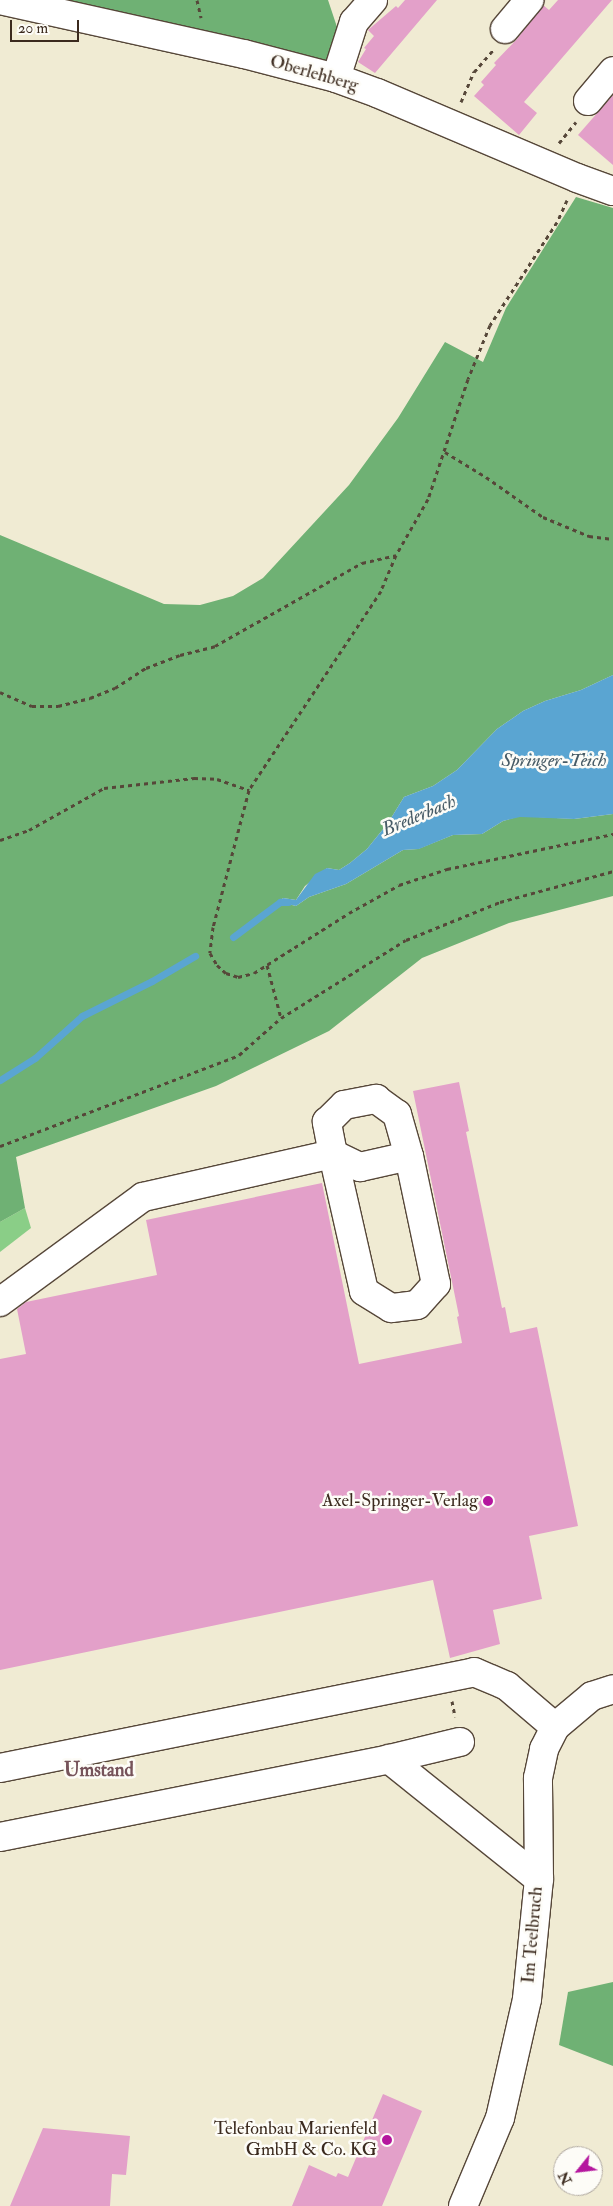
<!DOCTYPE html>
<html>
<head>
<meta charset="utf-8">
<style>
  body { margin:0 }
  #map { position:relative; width:613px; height:2206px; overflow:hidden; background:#f0ebd3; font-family:"IM FELL Double Pica",serif }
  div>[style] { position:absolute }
  .green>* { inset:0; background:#8ace87 }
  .forest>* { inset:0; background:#6fb174 }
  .water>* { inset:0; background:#5aa5d2 }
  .stream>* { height:7px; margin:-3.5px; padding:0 3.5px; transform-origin:3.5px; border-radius:3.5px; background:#5aa5d2 }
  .building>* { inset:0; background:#e3a0c9 }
  .path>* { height:3px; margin-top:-1.5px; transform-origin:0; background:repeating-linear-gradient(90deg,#564739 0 4px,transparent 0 8px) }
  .roads { filter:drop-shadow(1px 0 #564739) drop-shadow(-1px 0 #564739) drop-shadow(0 1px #564739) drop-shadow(0 -1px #564739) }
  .minor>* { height:28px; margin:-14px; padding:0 14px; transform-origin:14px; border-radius:14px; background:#fff }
  .dots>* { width:14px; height:14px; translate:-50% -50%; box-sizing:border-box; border:2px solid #fdfcf7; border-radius:50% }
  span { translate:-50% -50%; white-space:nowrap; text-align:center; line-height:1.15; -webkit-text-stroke:5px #fdfcf7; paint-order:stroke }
  .street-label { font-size:18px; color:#3b2a1e }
  .poi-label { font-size:18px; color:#3b2a1e }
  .right { translate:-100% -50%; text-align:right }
  .water-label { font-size:19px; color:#475b66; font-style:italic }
  .neighbourhood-label { font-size:19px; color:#76535a; font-weight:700 }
  .north { position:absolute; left:553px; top:2146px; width:50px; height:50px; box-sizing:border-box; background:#fdfcf7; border:1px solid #afa8a0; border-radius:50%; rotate:241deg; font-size:14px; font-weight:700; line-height:20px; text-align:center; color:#3b2a1e }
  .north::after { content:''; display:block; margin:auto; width:18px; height:22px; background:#b5179e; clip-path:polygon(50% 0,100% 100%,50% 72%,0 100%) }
  .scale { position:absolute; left:10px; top:20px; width:69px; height:22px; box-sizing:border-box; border:2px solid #3b2a1e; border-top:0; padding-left:6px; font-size:15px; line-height:18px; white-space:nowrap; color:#3b2a1e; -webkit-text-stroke:4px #fdfcf7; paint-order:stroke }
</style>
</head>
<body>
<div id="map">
  <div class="green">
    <i style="clip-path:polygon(25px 1208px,31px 1228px,0 1252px,0 1222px)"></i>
  </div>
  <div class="forest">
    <i style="clip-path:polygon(50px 0,328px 0,340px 36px,329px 65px)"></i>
    <i style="clip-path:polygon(576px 197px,613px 208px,613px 675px,581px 690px,545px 701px,523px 711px,497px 729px,457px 770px,433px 786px,404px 797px,388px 823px,367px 849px,350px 863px,339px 870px,327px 868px,305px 886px,296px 900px,283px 898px,280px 902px,296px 906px,309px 897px,346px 884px,403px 850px,418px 849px,453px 835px,482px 834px,503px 821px,520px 816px,574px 819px,613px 814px,613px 896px,509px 923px,422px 958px,329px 1031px,216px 1086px,16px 1157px,25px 1208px,0 1222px,0 535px,164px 604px,200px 605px,233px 596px,263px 578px,349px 485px,398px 418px,445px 342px,483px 362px,506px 308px)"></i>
    <i style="clip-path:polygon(613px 1982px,613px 2066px,559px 2045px,568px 1992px)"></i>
  </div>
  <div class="water">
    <i style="clip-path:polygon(613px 675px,613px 814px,574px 819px,520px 817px,503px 821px,482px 834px,453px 835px,419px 849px,403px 850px,346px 884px,309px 897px,296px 906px,280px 902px,283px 898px,296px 900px,315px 874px,327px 868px,339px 870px,350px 863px,367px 849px,388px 823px,404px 797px,433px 786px,457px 770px,497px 729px,523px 711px,545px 701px,581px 690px)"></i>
  </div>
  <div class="stream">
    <i style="left:233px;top:937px;width:59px;rotate:-36.7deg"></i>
    <i style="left:280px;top:902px;width:8px"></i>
    <i style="left:0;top:1080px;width:41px;rotate:-32.2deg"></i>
    <i style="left:35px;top:1058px;width:63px;rotate:-41.8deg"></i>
    <i style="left:82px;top:1016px;width:78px;rotate:-26.6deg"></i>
    <i style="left:152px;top:981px;width:50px;rotate:-30.2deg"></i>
  </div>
  <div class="building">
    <i style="clip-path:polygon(405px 0,437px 0,375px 73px,358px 62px,366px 49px,364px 48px,374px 36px,368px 30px,396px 6px,398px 8px)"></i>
    <i style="clip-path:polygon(558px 0,612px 0,524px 102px,537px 113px,519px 135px,474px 96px,484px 85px,481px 82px,496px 65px,494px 63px,517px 39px,543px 5px,549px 10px)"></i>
    <i style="clip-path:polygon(613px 95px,613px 165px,578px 135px)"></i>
    <i style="clip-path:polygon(459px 1082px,469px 1131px,466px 1132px,502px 1308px,505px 1307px,510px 1333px,537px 1327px,578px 1526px,529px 1536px,542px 1599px,493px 1610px,500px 1644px,450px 1658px,433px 1580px,0 1670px,0 1359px,26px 1354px,17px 1309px,26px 1302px,157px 1275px,146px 1220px,322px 1183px,359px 1364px,462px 1343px,457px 1317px,459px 1316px,413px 1091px)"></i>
    <i style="clip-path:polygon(383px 2094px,422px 2111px,382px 2206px,292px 2206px,309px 2165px,336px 2177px,338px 2173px,348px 2177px)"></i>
    <i style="clip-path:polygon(43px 2128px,130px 2136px,126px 2175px,112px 2174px,110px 2206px,10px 2206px)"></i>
  </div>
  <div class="path">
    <i style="left:197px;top:0;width:18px;rotate:77deg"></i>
    <i style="left:461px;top:102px;width:33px;rotate:-67deg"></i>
    <i style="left:474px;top:72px;width:29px;rotate:-49deg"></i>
    <i style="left:559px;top:143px;width:27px;rotate:-51deg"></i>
    <i style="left:567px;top:200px;width:24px;rotate:114deg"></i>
    <i style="left:557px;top:222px;width:123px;rotate:123deg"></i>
    <i style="left:490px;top:325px;width:58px;rotate:112.2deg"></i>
    <i style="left:468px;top:379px;width:126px;rotate:108.4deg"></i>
    <i style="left:428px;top:499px;width:64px;rotate:119.7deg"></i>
    <i style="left:396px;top:555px;width:39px;rotate:113deg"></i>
    <i style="left:381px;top:591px;width:239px;rotate:123.6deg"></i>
    <i style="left:249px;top:790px;width:142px;rotate:104.7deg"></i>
    <i style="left:213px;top:927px;width:26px;rotate:97deg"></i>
    <i style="left:210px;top:953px;width:14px;rotate:60deg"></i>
    <i style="left:217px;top:965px;width:12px;rotate:42deg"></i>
    <i style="left:226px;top:973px;width:13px;rotate:18deg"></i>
    <i style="left:238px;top:977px;width:16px;rotate:-14deg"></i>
    <i style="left:254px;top:973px;width:112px;rotate:-32.3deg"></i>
    <i style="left:349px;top:913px;width:57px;rotate:-29.2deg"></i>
    <i style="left:399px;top:885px;width:51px;rotate:-18.4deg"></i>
    <i style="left:447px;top:869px;width:170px;rotate:-11.9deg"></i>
    <i style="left:445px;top:452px;width:48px;rotate:31.4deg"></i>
    <i style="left:486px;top:477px;width:70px;rotate:35.1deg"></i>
    <i style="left:543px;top:517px;width:50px;rotate:22.4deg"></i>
    <i style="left:589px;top:536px;width:24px;rotate:7deg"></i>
    <i style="left:0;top:692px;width:35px;rotate:24deg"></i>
    <i style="left:32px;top:706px;width:26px"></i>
    <i style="left:58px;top:706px;width:33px;rotate:-14deg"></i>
    <i style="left:90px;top:698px;width:27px;rotate:-22deg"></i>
    <i style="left:115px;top:688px;width:37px;rotate:-33deg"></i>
    <i style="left:146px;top:668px;width:36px;rotate:-21deg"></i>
    <i style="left:180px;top:655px;width:36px;rotate:-14deg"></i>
    <i style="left:215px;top:646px;width:169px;rotate:-29.5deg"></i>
    <i style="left:362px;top:563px;width:35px;rotate:-13deg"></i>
    <i style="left:0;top:840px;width:31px;rotate:-19deg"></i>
    <i style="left:29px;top:830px;width:86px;rotate:-29.2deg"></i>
    <i style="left:104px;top:788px;width:91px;rotate:-6.3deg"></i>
    <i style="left:194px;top:778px;width:23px;rotate:2deg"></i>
    <i style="left:217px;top:779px;width:34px;rotate:19deg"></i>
    <i style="left:267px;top:965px;width:55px;rotate:75.2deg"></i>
    <i style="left:0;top:1146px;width:256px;rotate:-20.8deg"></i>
    <i style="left:239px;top:1055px;width:56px;rotate:-41.4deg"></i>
    <i style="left:281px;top:1018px;width:147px;rotate:-32deg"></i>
    <i style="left:406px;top:940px;width:101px;rotate:-22deg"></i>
    <i style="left:500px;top:902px;width:117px;rotate:-15.3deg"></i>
    <i style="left:452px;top:1701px;width:16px;rotate:79deg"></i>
  </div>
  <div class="roads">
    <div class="minor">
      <i style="left:0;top:0;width:250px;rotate:12.5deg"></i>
      <i style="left:244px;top:54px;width:95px;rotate:14.6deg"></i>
      <i style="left:336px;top:78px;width:44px;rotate:20.1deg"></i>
      <i style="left:377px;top:93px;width:217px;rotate:23deg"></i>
      <i style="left:577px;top:178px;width:38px;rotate:20deg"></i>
      <i style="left:505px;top:29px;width:38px;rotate:-50deg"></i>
      <i style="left:336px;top:78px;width:59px;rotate:-72.2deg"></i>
      <i style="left:354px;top:22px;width:29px;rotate:-49deg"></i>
      <i style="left:588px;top:101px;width:39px;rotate:-50deg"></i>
      <i style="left:376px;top:1099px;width:26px;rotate:36deg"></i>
      <i style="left:397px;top:1114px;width:44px;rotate:74.1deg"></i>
      <i style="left:409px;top:1156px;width:131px;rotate:78.1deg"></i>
      <i style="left:436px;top:1284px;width:28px;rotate:132deg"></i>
      <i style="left:417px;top:1305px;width:26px;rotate:173deg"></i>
      <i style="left:391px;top:1308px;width:32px;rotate:-148deg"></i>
      <i style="left:364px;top:1291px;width:140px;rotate:-102.8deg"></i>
      <i style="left:333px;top:1154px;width:33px;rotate:-101deg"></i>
      <i style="left:327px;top:1122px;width:24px;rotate:-45deg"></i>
      <i style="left:344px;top:1105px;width:33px;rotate:-11deg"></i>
      <i style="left:0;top:1302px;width:177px;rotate:-36.3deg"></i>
      <i style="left:143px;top:1197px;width:195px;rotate:-12.8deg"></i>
      <i style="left:333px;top:1154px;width:30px;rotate:26deg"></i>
      <i style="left:360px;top:1167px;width:50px;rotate:-12.7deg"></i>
      <i style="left:389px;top:1759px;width:192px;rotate:38.7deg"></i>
      <i style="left:0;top:1768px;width:484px;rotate:-11.4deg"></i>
      <i style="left:474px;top:1672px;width:36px;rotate:23deg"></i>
      <i style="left:507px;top:1686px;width:63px;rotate:40.5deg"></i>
      <i style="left:0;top:1837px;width:397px;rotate:-11.3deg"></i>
      <i style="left:389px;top:1759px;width:73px;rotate:-13.5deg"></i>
      <i style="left:463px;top:2206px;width:95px;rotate:-67.2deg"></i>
      <i style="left:500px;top:2118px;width:122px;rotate:-77.2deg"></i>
      <i style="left:527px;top:1999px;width:121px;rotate:-84.3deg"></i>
      <i style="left:539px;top:1879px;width:101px;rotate:-90.6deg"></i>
      <i style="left:538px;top:1778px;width:30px;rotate:-78deg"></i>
      <i style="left:544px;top:1749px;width:25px;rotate:-63deg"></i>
      <i style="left:555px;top:1727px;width:48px;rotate:-40deg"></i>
      <i style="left:592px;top:1696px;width:22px;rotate:-18deg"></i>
    </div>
  </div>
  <div class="dots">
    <i style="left:488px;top:1501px;background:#b5179e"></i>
    <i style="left:387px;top:2140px;background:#b5179e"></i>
  </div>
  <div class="street-label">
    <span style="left:314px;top:74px;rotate:16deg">Oberlehberg</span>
    <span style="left:533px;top:1935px;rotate:-85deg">Im Teelbruch</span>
  </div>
  <div class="poi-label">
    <span class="right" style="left:478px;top:1501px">Axel-Springer-Verlag</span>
    <span class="right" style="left:377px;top:2140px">Telefonbau Marienfeld<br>GmbH &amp; Co. KG</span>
  </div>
  <div class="water-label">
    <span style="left:554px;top:761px">Springer-Teich</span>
    <span style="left:419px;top:816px;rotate:-23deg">Brederbach</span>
  </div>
  <div class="neighbourhood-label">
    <span style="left:99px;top:1771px">Umstand</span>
  </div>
  <div class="north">N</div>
  <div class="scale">20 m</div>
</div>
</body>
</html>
